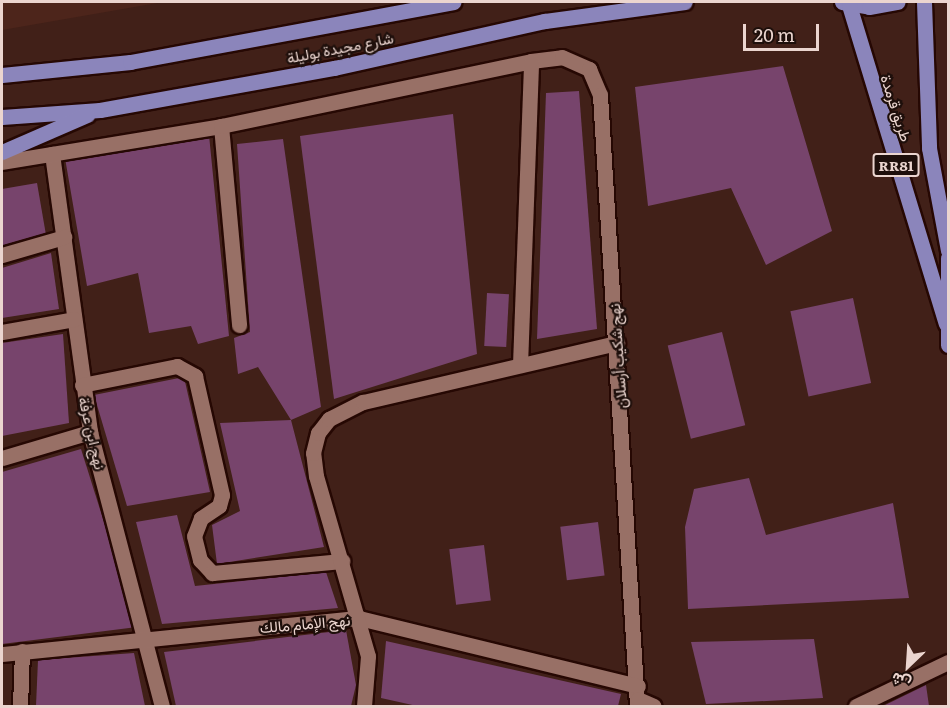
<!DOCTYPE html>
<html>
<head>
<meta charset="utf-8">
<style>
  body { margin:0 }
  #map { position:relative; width:950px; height:708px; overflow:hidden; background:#412018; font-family:Literata,Vazirmatn,serif }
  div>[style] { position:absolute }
  .built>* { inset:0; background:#4d251b }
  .building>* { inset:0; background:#77446c; transform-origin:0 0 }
  .roads { filter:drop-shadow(2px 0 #260803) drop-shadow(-2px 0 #260803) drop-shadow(0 2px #260803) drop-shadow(0 -2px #260803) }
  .minor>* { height:15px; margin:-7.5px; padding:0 7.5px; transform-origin:7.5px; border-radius:7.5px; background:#987066 }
  .major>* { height:15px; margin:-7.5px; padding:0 7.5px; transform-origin:7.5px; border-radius:7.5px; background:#8b85bb }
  span { translate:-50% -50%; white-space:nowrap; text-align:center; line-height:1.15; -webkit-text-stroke:4.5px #1e0f0b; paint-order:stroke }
  .shield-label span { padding:2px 4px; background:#1e0f0b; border:2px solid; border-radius:4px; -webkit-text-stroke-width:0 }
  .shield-label { font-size:14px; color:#ebd5cf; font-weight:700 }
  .street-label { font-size:15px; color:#ebd5cf }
  .frame { position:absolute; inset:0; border:3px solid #ebd5cf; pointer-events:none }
  .north { position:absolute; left:878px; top:636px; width:60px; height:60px; -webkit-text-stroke:4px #1e0f0b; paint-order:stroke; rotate:205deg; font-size:16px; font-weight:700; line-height:24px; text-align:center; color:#ebd5cf }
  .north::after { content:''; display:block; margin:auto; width:21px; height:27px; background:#ebd5cf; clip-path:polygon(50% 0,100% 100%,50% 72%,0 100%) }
  .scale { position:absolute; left:743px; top:24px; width:76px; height:27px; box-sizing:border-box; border:3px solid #ebd5cf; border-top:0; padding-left:8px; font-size:18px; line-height:21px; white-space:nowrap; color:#ebd5cf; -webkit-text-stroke:4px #1e0f0b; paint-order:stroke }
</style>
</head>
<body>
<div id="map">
  <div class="built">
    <i style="clip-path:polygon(2px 2px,163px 2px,2px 30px)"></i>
  </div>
  <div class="building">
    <i style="clip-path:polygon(783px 66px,832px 231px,766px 265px,731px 188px,648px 206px,635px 87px)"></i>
    <i style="clip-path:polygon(579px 91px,597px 329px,537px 339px,546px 93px)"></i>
    <i style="clip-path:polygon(453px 114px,477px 354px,334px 399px,300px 136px)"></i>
    <i style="clip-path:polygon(209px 135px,229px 336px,198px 344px,191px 326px,149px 333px,138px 273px,87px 286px,65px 158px)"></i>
    <i style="clip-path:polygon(283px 139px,321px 407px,291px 420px,324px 547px,217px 564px,212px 525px,240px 511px,220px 423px,291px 420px,258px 367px,238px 374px,234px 338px,250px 332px,237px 144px)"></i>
    <i style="clip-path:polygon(37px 183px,46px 235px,2px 248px,2px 189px)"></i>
    <i style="clip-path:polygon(51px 253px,59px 309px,2px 318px,2px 268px)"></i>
    <i style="left:487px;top:293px;width:22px;height:53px;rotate:3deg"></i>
    <i style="left:853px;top:298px;width:87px;height:64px;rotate:78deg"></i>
    <i style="left:722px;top:332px;width:96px;height:56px;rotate:76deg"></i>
    <i style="clip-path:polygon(63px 334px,69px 423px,2px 436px,2px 343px)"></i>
    <i style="clip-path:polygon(184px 377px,210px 492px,127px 506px,94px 395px)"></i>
    <i style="clip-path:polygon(81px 449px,137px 627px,2px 644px,2px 472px)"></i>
    <i style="clip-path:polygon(749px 478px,766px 535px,893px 503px,909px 598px,688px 609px,685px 527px,694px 489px)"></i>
    <i style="clip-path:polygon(177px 515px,195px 586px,326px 572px,338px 608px,162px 624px,136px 522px)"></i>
    <i style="left:598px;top:522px;width:54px;height:38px;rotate:83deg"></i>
    <i style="left:484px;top:545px;width:56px;height:35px;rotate:83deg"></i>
    <i style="clip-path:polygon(346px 630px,356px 685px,351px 706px,176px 706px,164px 652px)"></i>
    <i style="clip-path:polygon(814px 639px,823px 698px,706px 704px,691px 642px)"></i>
    <i style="clip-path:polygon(386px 641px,621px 694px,618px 706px,417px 706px,381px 698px)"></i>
    <i style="clip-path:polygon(134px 653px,145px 706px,36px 706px,38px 660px)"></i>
    <i style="clip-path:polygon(926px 685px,929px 706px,883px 706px)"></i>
  </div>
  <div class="roads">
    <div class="minor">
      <i style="left:221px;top:126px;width:200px;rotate:84.8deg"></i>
      <i style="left:52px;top:154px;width:281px;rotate:82.2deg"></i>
      <i style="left:90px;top:432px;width:283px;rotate:75.3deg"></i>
      <i style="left:2px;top:162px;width:222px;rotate:-9.3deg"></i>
      <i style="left:221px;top:126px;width:317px;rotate:-11.8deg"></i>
      <i style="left:531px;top:61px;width:31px;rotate:-7deg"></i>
      <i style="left:562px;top:57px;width:30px;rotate:24deg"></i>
      <i style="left:589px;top:69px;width:28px;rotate:67deg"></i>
      <i style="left:600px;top:95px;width:612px;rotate:86.53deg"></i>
      <i style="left:2px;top:255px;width:65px;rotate:-16.2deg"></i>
      <i style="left:2px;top:332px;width:73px;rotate:-10.2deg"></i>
      <i style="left:520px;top:365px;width:304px;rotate:-87.9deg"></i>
      <i style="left:82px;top:385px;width:97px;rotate:-11.3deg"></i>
      <i style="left:177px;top:366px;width:21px;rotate:29deg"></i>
      <i style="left:195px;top:376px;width:122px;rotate:77.2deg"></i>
      <i style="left:222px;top:495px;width:11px;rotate:105deg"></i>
      <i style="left:219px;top:506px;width:22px;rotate:146deg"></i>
      <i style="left:201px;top:518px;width:19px;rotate:111deg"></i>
      <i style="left:194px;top:536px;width:25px;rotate:76deg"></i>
      <i style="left:200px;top:560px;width:18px;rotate:47deg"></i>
      <i style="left:212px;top:573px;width:131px;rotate:-5.3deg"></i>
      <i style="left:2px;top:458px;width:92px;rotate:-16.5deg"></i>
      <i style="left:2px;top:654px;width:359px;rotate:-5.8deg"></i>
      <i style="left:359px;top:618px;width:287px;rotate:13.7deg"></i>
      <i style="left:638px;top:699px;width:17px;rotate:24deg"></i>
      <i style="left:20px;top:706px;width:55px;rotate:-87.9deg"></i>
      <i style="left:364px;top:706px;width:50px;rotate:-85.4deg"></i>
      <i style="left:368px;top:656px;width:187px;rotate:-106.1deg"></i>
      <i style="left:316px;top:476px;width:23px;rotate:-97deg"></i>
      <i style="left:313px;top:453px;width:21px;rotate:-76deg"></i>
      <i style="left:318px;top:433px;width:18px;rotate:-52deg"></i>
      <i style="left:329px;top:419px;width:38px;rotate:-27deg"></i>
      <i style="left:363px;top:402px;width:261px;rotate:-13.1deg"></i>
      <i style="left:856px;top:706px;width:102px;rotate:-25.6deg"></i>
    </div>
    <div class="major">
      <i style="left:842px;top:2px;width:27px;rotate:10deg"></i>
      <i style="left:869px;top:7px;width:29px;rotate:-10deg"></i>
      <i style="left:924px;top:2px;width:146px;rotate:88deg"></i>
      <i style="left:929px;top:148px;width:105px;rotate:79.5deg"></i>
      <i style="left:849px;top:5px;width:333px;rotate:73.1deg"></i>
      <i style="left:2px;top:75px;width:129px;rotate:-5.8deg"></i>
      <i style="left:130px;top:62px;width:329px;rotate:-10.5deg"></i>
      <i style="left:2px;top:117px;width:98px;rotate:-4.1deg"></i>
      <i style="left:100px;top:110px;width:238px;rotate:-10.2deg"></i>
      <i style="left:334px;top:68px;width:216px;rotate:-12.6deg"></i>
      <i style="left:545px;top:21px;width:141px;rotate:-7.7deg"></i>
      <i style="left:2px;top:152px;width:93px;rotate:-23.5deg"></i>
      <i style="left:948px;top:258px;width:87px;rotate:90deg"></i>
    </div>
  </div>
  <div class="shield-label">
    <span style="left:896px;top:165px">RR81</span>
  </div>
  <div class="street-label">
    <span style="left:340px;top:47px;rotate:-11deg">شارع مجيدة بوليلة</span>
    <span style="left:897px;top:108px;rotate:72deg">طريق قرمدة</span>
    <span style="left:617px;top:356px;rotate:-94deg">نهج شكيب أرسلان</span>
    <span style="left:93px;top:433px;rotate:77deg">نهج ابن عرفة</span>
    <span style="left:305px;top:623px;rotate:-5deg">نهج الإمام مالك</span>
  </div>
  <div class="frame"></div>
  <div class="north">ش</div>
  <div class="scale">20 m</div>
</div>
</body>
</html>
